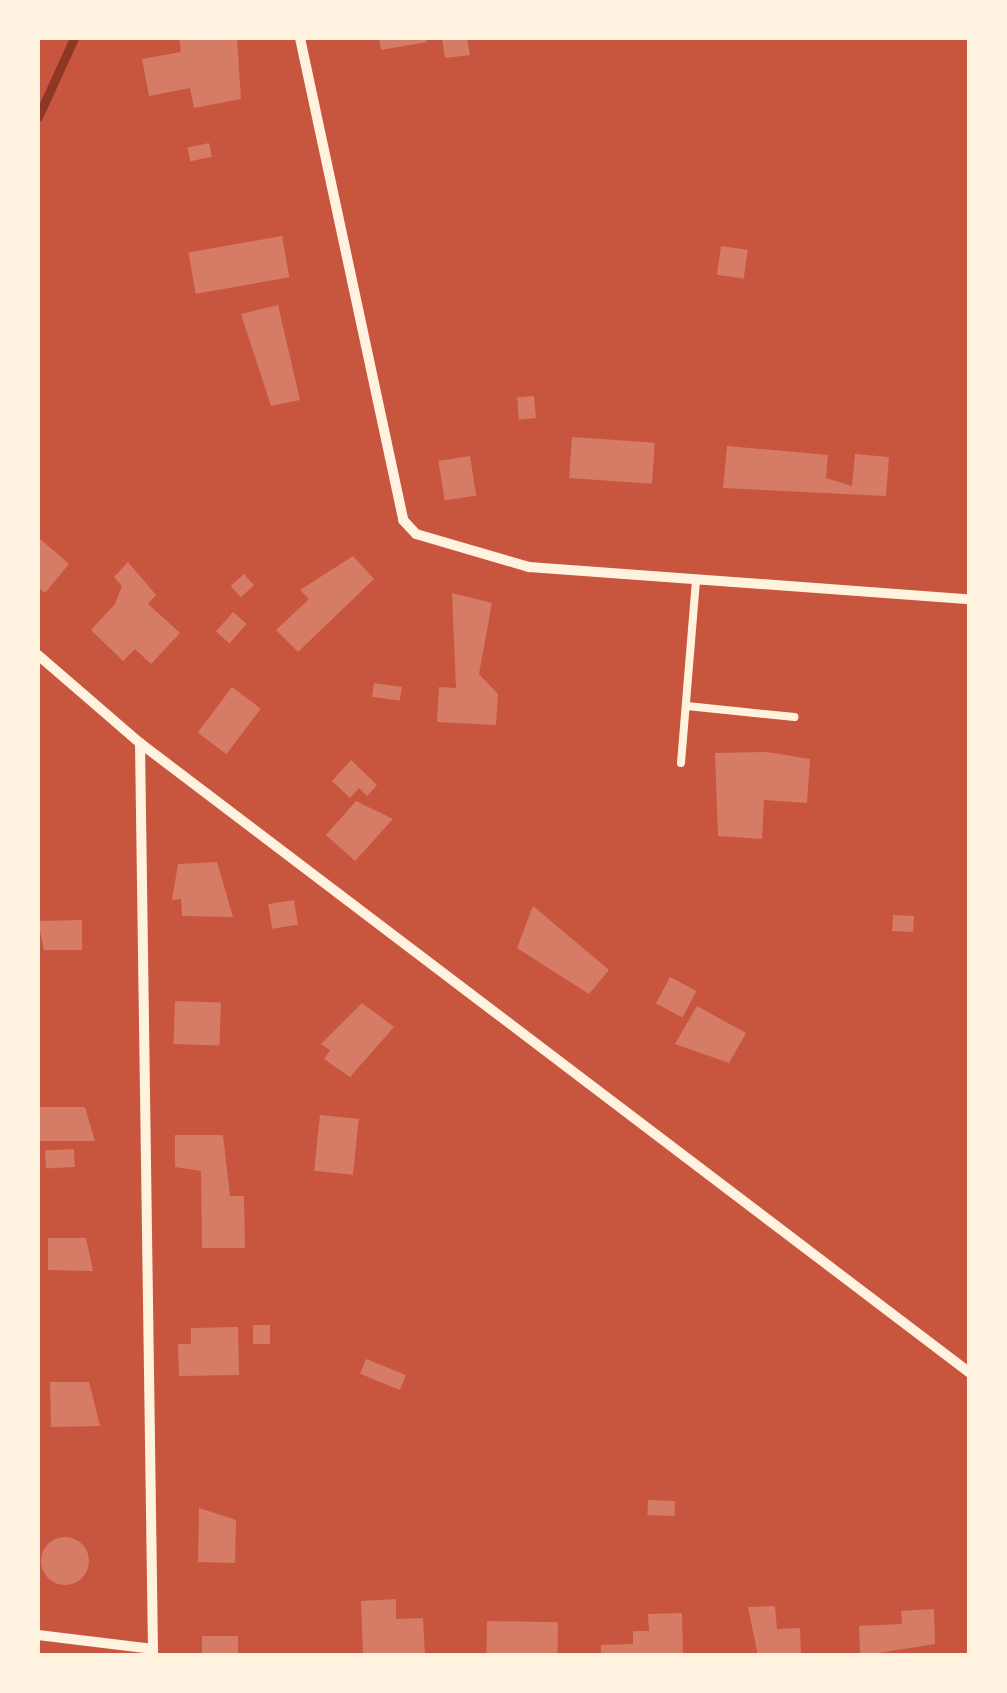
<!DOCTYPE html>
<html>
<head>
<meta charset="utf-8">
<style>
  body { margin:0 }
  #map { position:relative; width:1007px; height:1693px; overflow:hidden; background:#c8553d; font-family:"DejaVu Sans",sans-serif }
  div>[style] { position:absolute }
  .stream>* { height:9px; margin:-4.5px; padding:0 4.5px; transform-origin:4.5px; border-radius:4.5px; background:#8f3625 }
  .building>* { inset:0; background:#d67c66; transform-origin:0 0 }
  .round { border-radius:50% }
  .service>* { height:8px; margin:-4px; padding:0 4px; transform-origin:4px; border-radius:4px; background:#fff3e0 }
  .minor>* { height:10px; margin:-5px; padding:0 5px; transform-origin:5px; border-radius:5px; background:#fff3e0 }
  span { translate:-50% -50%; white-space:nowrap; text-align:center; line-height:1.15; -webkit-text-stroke:10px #fff3e0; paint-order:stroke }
  .frame { position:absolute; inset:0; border:40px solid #fff3e0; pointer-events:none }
</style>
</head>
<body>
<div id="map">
  <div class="stream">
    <i style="left:38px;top:117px;width:87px;rotate:-65.5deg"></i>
  </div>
  <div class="building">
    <i style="clip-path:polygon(179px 38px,237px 38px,241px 99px,194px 108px,190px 88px,149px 96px,142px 59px,181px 52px)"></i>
    <i style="clip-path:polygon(379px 38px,426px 38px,427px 42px,381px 50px)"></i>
    <i style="clip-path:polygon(442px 38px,467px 38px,470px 55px,445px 58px)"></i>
    <i style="left:209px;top:143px;width:14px;height:22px;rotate:78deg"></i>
    <i style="left:282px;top:236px;width:42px;height:95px;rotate:80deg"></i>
    <i style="left:721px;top:246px;width:27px;height:29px;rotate:8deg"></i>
    <i style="clip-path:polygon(278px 305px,300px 400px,271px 406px,241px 314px)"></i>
    <i style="left:534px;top:396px;width:22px;height:17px;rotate:85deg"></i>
    <i style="left:572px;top:437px;width:83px;height:41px;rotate:4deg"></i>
    <i style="clip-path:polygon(727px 446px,828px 455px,826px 478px,852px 486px,855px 454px,889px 457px,886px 496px,723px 488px)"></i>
    <i style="left:470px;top:456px;width:40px;height:32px;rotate:81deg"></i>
    <i style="clip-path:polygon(38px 537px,69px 564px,45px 593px,38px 587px)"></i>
    <i style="clip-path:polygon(353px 556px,374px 579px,298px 652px,276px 630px,309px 599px,300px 590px)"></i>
    <i style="clip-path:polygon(128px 562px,156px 595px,148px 604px,180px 633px,151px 664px,135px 649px,123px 661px,91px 630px,115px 604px,122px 586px,114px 577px)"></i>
    <i style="left:244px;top:574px;width:15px;height:18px;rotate:48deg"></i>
    <i style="clip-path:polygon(452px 593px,492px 603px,479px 674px,498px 694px,496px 725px,437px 722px,439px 687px,456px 688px)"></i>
    <i style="left:233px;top:612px;width:18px;height:26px;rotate:41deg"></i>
    <i style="left:374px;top:683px;width:28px;height:14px;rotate:8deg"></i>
    <i style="left:232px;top:687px;width:36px;height:57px;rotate:37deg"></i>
    <i style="clip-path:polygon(767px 752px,810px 759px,807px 803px,764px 800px,762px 839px,718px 836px,715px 753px)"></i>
    <i style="clip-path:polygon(351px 760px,377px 785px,367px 796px,359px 788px,350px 798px,332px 781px)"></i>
    <i style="clip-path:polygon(356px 801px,393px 819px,355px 861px,326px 835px)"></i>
    <i style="clip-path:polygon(217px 862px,233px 917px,182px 916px,181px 899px,172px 900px,178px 864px)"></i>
    <i style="left:294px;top:900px;width:25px;height:26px;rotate:81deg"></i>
    <i style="clip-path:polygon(533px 906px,609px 970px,589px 994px,517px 948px)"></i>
    <i style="left:893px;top:915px;width:21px;height:16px;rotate:3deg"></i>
    <i style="clip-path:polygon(82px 920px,82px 950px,44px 950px,38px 921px)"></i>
    <i style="left:670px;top:977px;width:30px;height:30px;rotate:28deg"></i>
    <i style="left:175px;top:1001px;width:46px;height:43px;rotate:2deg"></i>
    <i style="clip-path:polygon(362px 1003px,394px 1027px,350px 1077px,324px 1059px,330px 1050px,321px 1044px)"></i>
    <i style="clip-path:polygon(697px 1006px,746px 1033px,729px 1063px,675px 1044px)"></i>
    <i style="clip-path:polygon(38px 1107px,85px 1107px,95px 1141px,38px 1141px)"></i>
    <i style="left:320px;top:1115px;width:39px;height:56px;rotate:6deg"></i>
    <i style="clip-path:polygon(175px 1135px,223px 1135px,230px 1196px,244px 1196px,245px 1248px,202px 1248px,201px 1171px,175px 1167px)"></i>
    <i style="left:74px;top:1149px;width:18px;height:29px;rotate:87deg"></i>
    <i style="clip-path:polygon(48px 1238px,86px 1238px,93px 1271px,48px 1270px)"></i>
    <i style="left:253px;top:1325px;width:17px;height:19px"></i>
    <i style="clip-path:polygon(238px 1327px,239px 1375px,179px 1376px,178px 1344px,191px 1344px,191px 1328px)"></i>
    <i style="left:366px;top:1359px;width:43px;height:16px;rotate:22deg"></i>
    <i style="clip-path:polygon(50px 1382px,89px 1382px,100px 1426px,51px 1427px)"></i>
    <i style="left:648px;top:1500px;width:27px;height:15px;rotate:2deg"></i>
    <i style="clip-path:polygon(199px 1508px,236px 1520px,235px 1563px,198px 1562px)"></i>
    <i class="round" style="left:41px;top:1537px;width:48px;height:48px"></i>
    <i style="clip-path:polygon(396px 1599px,396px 1619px,423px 1618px,425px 1655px,363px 1656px,361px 1601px)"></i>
    <i style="clip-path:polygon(775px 1606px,777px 1629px,800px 1628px,801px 1656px,758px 1656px,748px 1607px)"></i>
    <i style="clip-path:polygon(934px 1609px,935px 1644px,860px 1656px,859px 1626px,902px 1624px,901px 1611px)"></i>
    <i style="clip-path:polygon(682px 1613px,683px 1656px,601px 1656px,601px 1645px,633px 1644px,633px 1631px,649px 1631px,648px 1614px)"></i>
    <i style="left:487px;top:1621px;width:71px;height:35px;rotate:1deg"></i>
    <i style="left:202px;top:1636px;width:36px;height:20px"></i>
  </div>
  <div class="service">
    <i style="left:687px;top:706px;width:108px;rotate:5.9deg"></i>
    <i style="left:681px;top:763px;width:185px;rotate:-85.3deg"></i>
  </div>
  <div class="minor">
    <i style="left:300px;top:38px;width:493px;rotate:77.9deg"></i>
    <i style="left:403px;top:520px;width:19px;rotate:47deg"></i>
    <i style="left:416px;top:534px;width:118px;rotate:16.3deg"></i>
    <i style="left:529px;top:567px;width:442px;rotate:4.2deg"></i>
    <i style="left:38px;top:655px;width:135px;rotate:40.8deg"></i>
    <i style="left:140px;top:743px;width:1042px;rotate:37.2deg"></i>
    <i style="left:140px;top:743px;width:913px;rotate:89.18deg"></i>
    <i style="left:38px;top:1635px;width:116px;rotate:6.9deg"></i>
  </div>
  <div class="frame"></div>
</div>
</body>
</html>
